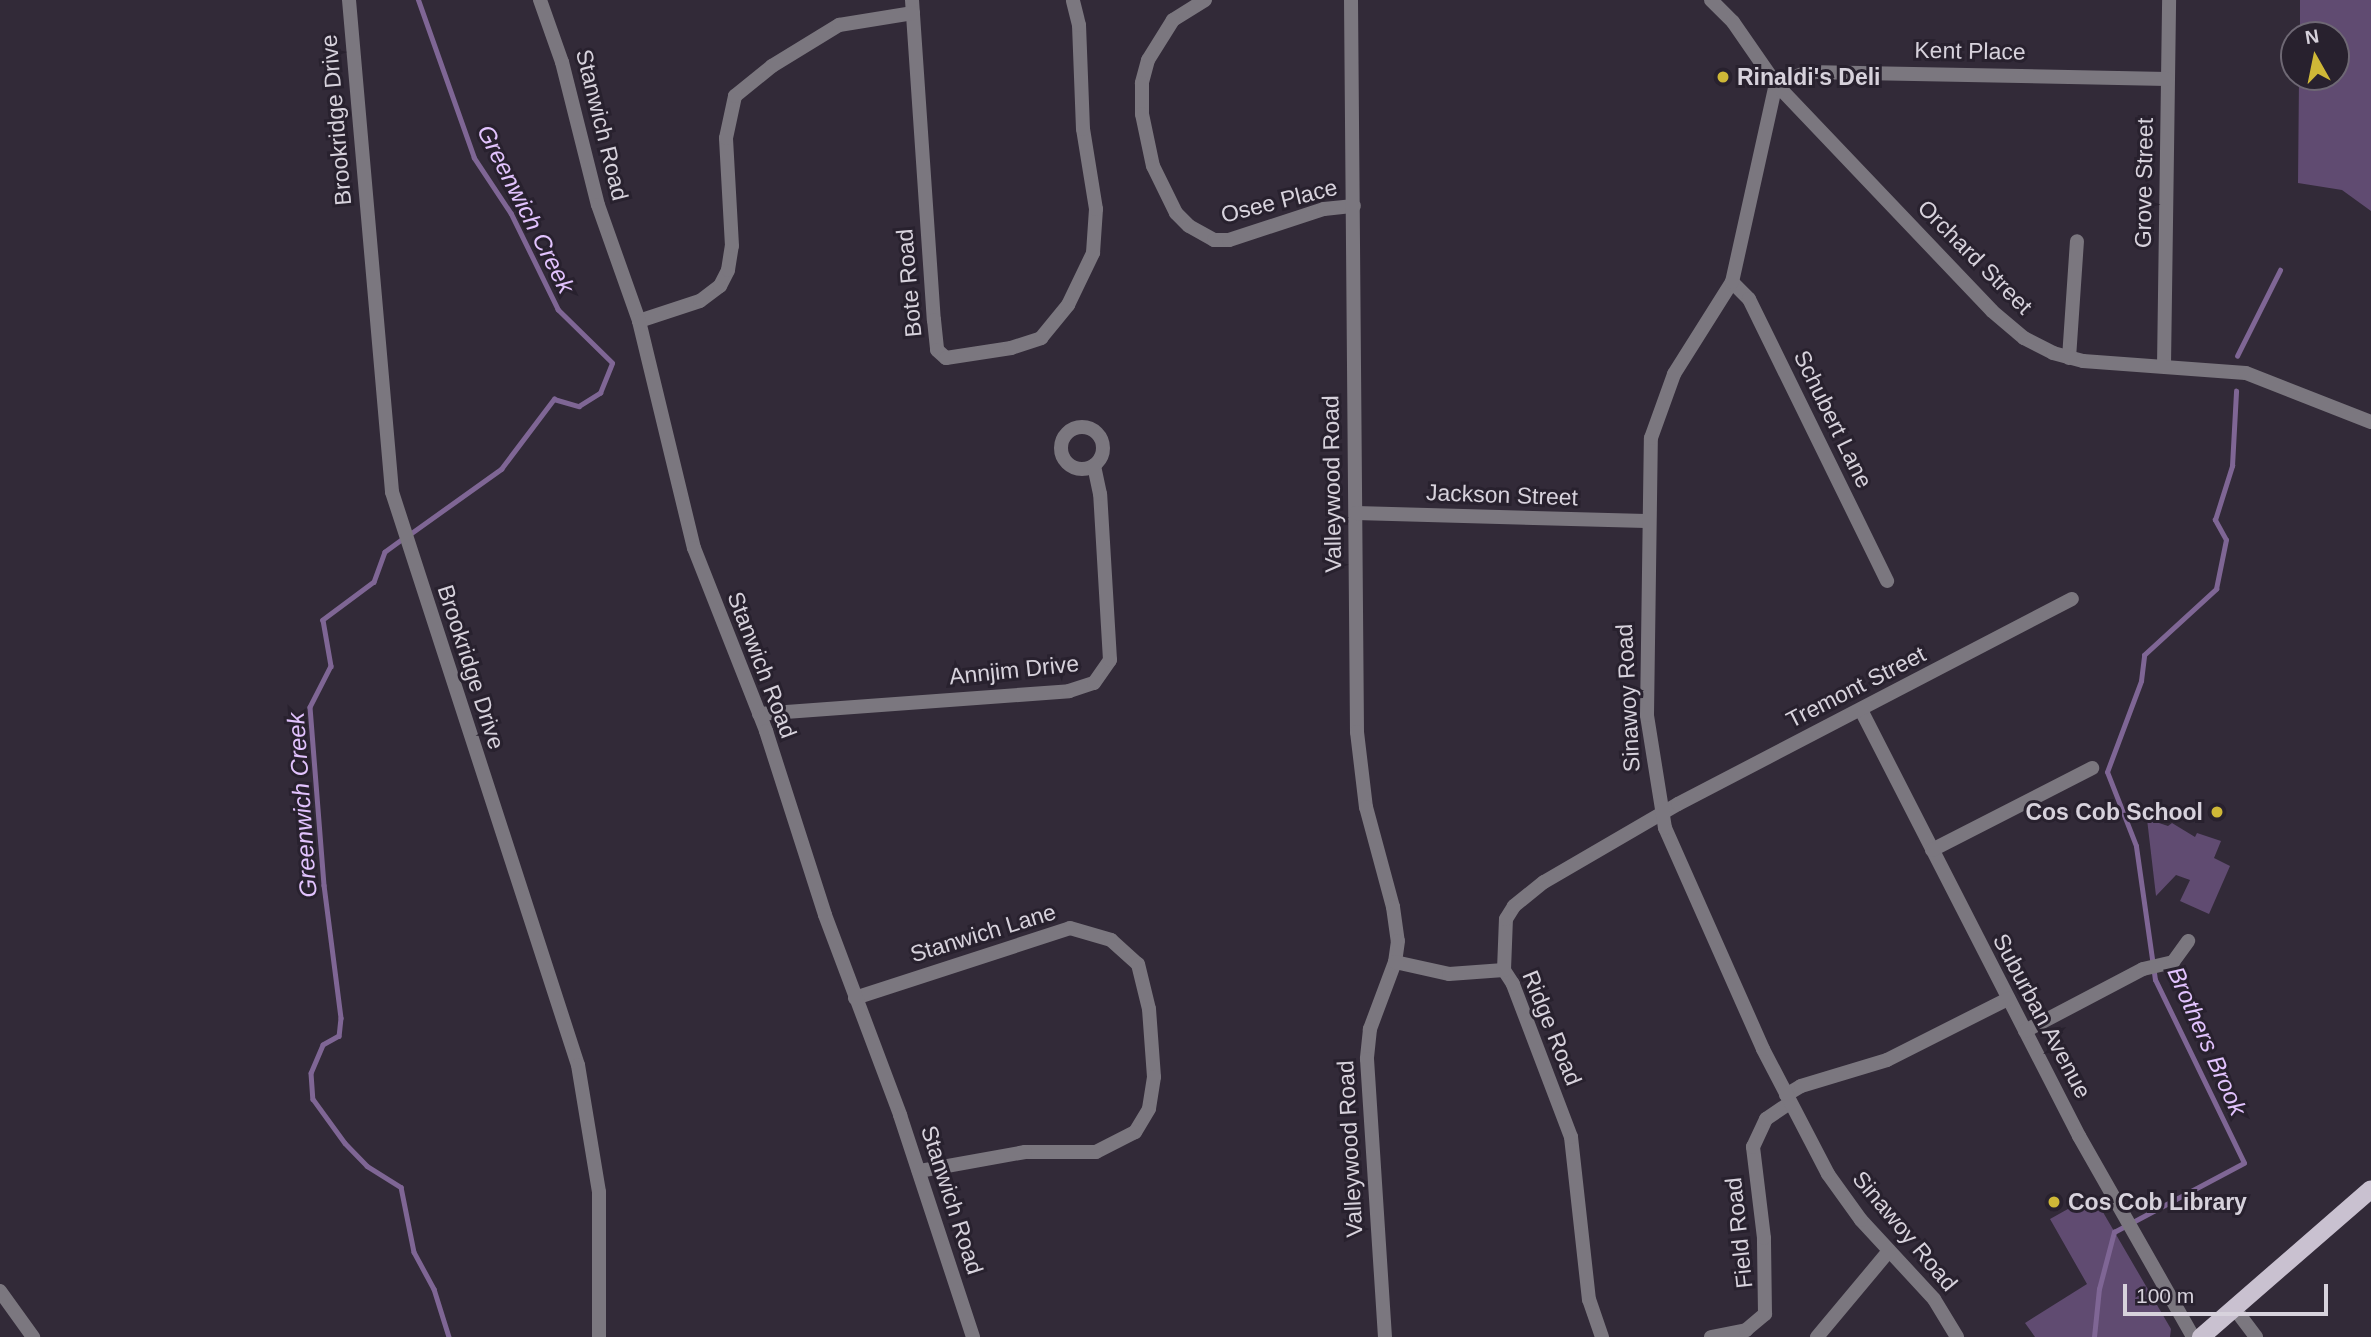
<!DOCTYPE html>
<html>
<head>
<meta charset="utf-8">
<style>
  body { margin:0 }
  #map { position:relative; width:2371px; height:1337px; overflow:hidden; background:#322a38; font-family:Arial,sans-serif }
  div>[style] { position:absolute }
  .green>* { inset:0; background:#604b71 }
  .stream>* { height:4.5px; margin:-2.25px; padding:0 2.25px; transform-origin:2.25px; border-radius:2.25px; background:#7f6695 }
  .minor>* { height:14px; margin:-7px; padding:0 7px; transform-origin:7px; border-radius:7px; background:#7b777f }
  .minor>.ring { margin:-7px; padding:0; box-sizing:content-box; background:none; border:14px solid #7b777f; border-radius:50% }
  .tertiary>* { height:14px; margin:-7px; padding:0 7px; transform-origin:7px; border-radius:7px; background:#7b777f }
  .primary>* { height:18px; margin:-9px; padding:0 9px; transform-origin:9px; border-radius:9px; background:#c9c1d0 }
  .dots>* { width:19px; height:19px; translate:-50% -50%; box-sizing:border-box; border:4px solid #28212e; border-radius:50% }
  span { translate:-50% -50%; white-space:nowrap; text-align:center; line-height:1.15; -webkit-text-stroke:6px #28212e; paint-order:stroke }
  .street-label { font-size:23px; color:#d7d2dc }
  .poi-label { font-size:23px; color:#d7d2dc; font-weight:700 }
  .left { translate:0 -50%; text-align:left }
  .right { translate:-100% -50%; text-align:right }
  .water-label { font-size:24px; color:#e2c3fe; font-style:italic }
  .north { position:absolute; left:2280px; top:21px; width:70px; height:70px; box-sizing:border-box; background:#28212e; border:2px solid #6e6874; border-radius:50%; rotate:351deg; font-size:19px; font-weight:700; line-height:28px; text-align:center; color:#d7d2dc }
  .north::after { content:''; display:block; margin:auto; width:24px; height:32px; background:#cfb837; clip-path:polygon(50% 0,100% 100%,50% 72%,0 100%) }
  .scale { position:absolute; left:2123px; top:1284px; width:205px; height:32px; box-sizing:border-box; border:4px solid #d7d2dc; border-top:0; padding-left:9px; font-size:21px; line-height:24px; white-space:nowrap; color:#d7d2dc; -webkit-text-stroke:5px #28212e; paint-order:stroke }
</style>
</head>
<body>
<div id="map">
  <div class="green">
    <i style="clip-path:polygon(2300px 0,2371px 0,2371px 211px,2342px 190px,2298px 183px,2299px 77px,2336px 77px,2336px 35px,2300px 35px)"></i>
    <i style="clip-path:polygon(2147px 819px,2168px 826px,2172px 823px,2195px 837px,2197px 833px,2221px 841px,2214px 858px,2230px 866px,2209px 914px,2180px 901px,2190px 880px,2176px 875px,2156px 896px)"></i>
    <i style="clip-path:polygon(2093px 1195px,2171px 1329px,2170px 1337px,2035px 1337px,2025px 1323px,2087px 1284px,2050px 1219px)"></i>
  </div>
  <div class="stream">
    <i style="left:2237px;top:356px;width:96px;rotate:-63.4deg"></i>
    <i style="left:410px;top:534px;width:112px;rotate:-35.5deg"></i>
    <i style="left:501px;top:469px;width:88px;rotate:-52.9deg"></i>
    <i style="left:554px;top:399px;width:26px;rotate:16deg"></i>
    <i style="left:579px;top:406px;width:25px;rotate:-32deg"></i>
    <i style="left:600px;top:393px;width:32px;rotate:-68deg"></i>
    <i style="left:612px;top:363px;width:76px;rotate:-135.5deg"></i>
    <i style="left:558px;top:310px;width:107px;rotate:-116.1deg"></i>
    <i style="left:511px;top:214px;width:67px;rotate:-123.5deg"></i>
    <i style="left:474px;top:158px;width:168px;rotate:-109.5deg"></i>
    <i style="left:403px;top:539px;width:22px;rotate:144deg"></i>
    <i style="left:385px;top:552px;width:32px;rotate:110deg"></i>
    <i style="left:374px;top:582px;width:64px;rotate:143.3deg"></i>
    <i style="left:323px;top:620px;width:47px;rotate:80.1deg"></i>
    <i style="left:331px;top:666px;width:46px;rotate:117.1deg"></i>
    <i style="left:310px;top:707px;width:179px;rotate:85.5deg"></i>
    <i style="left:324px;top:885px;width:134px;rotate:82.7deg"></i>
    <i style="left:341px;top:1018px;width:18px;rotate:96deg"></i>
    <i style="left:339px;top:1036px;width:18px;rotate:151deg"></i>
    <i style="left:323px;top:1045px;width:30px;rotate:113deg"></i>
    <i style="left:311px;top:1073px;width:26px;rotate:86deg"></i>
    <i style="left:313px;top:1099px;width:54px;rotate:54deg"></i>
    <i style="left:345px;top:1143px;width:32px;rotate:46deg"></i>
    <i style="left:367px;top:1166px;width:40px;rotate:32deg"></i>
    <i style="left:401px;top:1187px;width:66px;rotate:78.7deg"></i>
    <i style="left:414px;top:1252px;width:42px;rotate:61.6deg"></i>
    <i style="left:434px;top:1289px;width:50px;rotate:72.6deg"></i>
    <i style="left:2094px;top:1337px;width:48px;rotate:-84.1deg"></i>
    <i style="left:2099px;top:1289px;width:59px;rotate:-75.3deg"></i>
    <i style="left:2114px;top:1232px;width:147px;rotate:-28deg"></i>
    <i style="left:2244px;top:1163px;width:203px;rotate:-115.9deg"></i>
    <i style="left:2155px;top:980px;width:135px;rotate:-98.1deg"></i>
    <i style="left:2136px;top:846px;width:79px;rotate:-111.4deg"></i>
    <i style="left:2107px;top:772px;width:97px;rotate:-69.5deg"></i>
    <i style="left:2141px;top:681px;width:26px;rotate:-83deg"></i>
    <i style="left:2144px;top:655px;width:98px;rotate:-42.5deg"></i>
    <i style="left:2216px;top:589px;width:50px;rotate:-78.5deg"></i>
    <i style="left:2226px;top:540px;width:23px;rotate:-119deg"></i>
    <i style="left:2215px;top:520px;width:57px;rotate:-72.5deg"></i>
    <i style="left:2232px;top:466px;width:75px;rotate:-86.9deg"></i>
  </div>
  <div class="minor">
    <i style="left:349px;top:0;width:494px;rotate:85deg"></i>
    <i style="left:392px;top:492px;width:602px;rotate:72.02deg"></i>
    <i style="left:578px;top:1065px;width:129px;rotate:80.6deg"></i>
    <i style="left:599px;top:1192px;width:145px;rotate:90deg"></i>
    <i style="left:912px;top:0;width:321px;rotate:86.1deg"></i>
    <i style="left:934px;top:320px;width:30px;rotate:84deg"></i>
    <i style="left:937px;top:350px;width:12px;rotate:42deg"></i>
    <i style="left:946px;top:358px;width:66px;rotate:-8.7deg"></i>
    <i style="left:1011px;top:348px;width:32px;rotate:-18deg"></i>
    <i style="left:1041px;top:338px;width:43px;rotate:-50.7deg"></i>
    <i style="left:1068px;top:305px;width:58px;rotate:-64.3deg"></i>
    <i style="left:1093px;top:253px;width:44px;rotate:-86.1deg"></i>
    <i style="left:1096px;top:209px;width:81px;rotate:-99.2deg"></i>
    <i style="left:1083px;top:129px;width:104px;rotate:-92.2deg"></i>
    <i style="left:1079px;top:25px;width:25px;rotate:-104deg"></i>
    <i style="left:1205px;top:0;width:38px;rotate:148deg"></i>
    <i style="left:1173px;top:20px;width:47px;rotate:122deg"></i>
    <i style="left:1148px;top:60px;width:24px;rotate:105deg"></i>
    <i style="left:1142px;top:83px;width:31px;rotate:90deg"></i>
    <i style="left:1142px;top:114px;width:53px;rotate:78.1deg"></i>
    <i style="left:1153px;top:166px;width:52px;rotate:63.9deg"></i>
    <i style="left:1176px;top:213px;width:18px;rotate:45deg"></i>
    <i style="left:1189px;top:226px;width:29px;rotate:29deg"></i>
    <i style="left:1214px;top:240px;width:15px"></i>
    <i style="left:1229px;top:240px;width:100px;rotate:-18.1deg"></i>
    <i style="left:1324px;top:209px;width:30px;rotate:-6deg"></i>
    <i style="left:1351px;top:0;width:732px;rotate:89.53deg"></i>
    <i style="left:1357px;top:732px;width:76px;rotate:83.2deg"></i>
    <i style="left:1366px;top:807px;width:104px;rotate:74.9deg"></i>
    <i style="left:1393px;top:907px;width:34px;rotate:82deg"></i>
    <i style="left:1398px;top:941px;width:21px;rotate:98deg"></i>
    <i style="left:1395px;top:962px;width:72px;rotate:110.5deg"></i>
    <i style="left:1370px;top:1029px;width:30px;rotate:96deg"></i>
    <i style="left:1367px;top:1059px;width:279px;rotate:86.3deg"></i>
    <i style="left:1732px;top:282px;width:24px;rotate:45deg"></i>
    <i style="left:1749px;top:299px;width:314px;rotate:63.9deg"></i>
    <i style="left:639px;top:321px;width:64px;rotate:-18.2deg"></i>
    <i style="left:700px;top:301px;width:25px;rotate:-37deg"></i>
    <i style="left:720px;top:286px;width:18px;rotate:-63deg"></i>
    <i style="left:728px;top:270px;width:24px;rotate:-81deg"></i>
    <i style="left:732px;top:246px;width:108px;rotate:-93.2deg"></i>
    <i style="left:726px;top:138px;width:43px;rotate:-77.9deg"></i>
    <i style="left:735px;top:96px;width:48px;rotate:-39deg"></i>
    <i style="left:772px;top:66px;width:79px;rotate:-31.5deg"></i>
    <i style="left:839px;top:25px;width:75px;rotate:-9.2deg"></i>
    <i style="left:2069px;top:358px;width:117px;rotate:-86.1deg"></i>
    <i style="left:2164px;top:366px;width:366px;rotate:-89.2deg"></i>
    <i class="ring" style="left:1061px;top:427px;width:28px;height:28px"></i>
    <i style="left:1356px;top:513px;width:290px;rotate:1.6deg"></i>
    <i style="left:1861px;top:710px;width:479px;rotate:62.9deg"></i>
    <i style="left:2079px;top:1136px;width:231px;rotate:60.4deg"></i>
    <i style="left:759px;top:714px;width:311px;rotate:-4.2deg"></i>
    <i style="left:1069px;top:691px;width:26px;rotate:-18deg"></i>
    <i style="left:1094px;top:683px;width:28px;rotate:-55deg"></i>
    <i style="left:1110px;top:660px;width:166px;rotate:-93.4deg"></i>
    <i style="left:1100px;top:494px;width:29px;rotate:-102deg"></i>
    <i style="left:1932px;top:850px;width:180px;rotate:-27.1deg"></i>
    <i style="left:1395px;top:962px;width:55px;rotate:12.5deg"></i>
    <i style="left:1449px;top:974px;width:55px;rotate:-4.2deg"></i>
    <i style="left:855px;top:998px;width:226px;rotate:-18deg"></i>
    <i style="left:1070px;top:928px;width:43px;rotate:16.3deg"></i>
    <i style="left:1111px;top:940px;width:36px;rotate:42deg"></i>
    <i style="left:1138px;top:964px;width:46px;rotate:76.3deg"></i>
    <i style="left:1149px;top:1009px;width:68px;rotate:85.8deg"></i>
    <i style="left:1154px;top:1077px;width:32px;rotate:99deg"></i>
    <i style="left:1149px;top:1109px;width:27px;rotate:121deg"></i>
    <i style="left:1135px;top:1132px;width:44px;rotate:152.9deg"></i>
    <i style="left:1096px;top:1152px;width:71px;rotate:180deg"></i>
    <i style="left:1025px;top:1152px;width:108px;rotate:169.8deg"></i>
    <i style="left:2025px;top:1031px;width:133px;rotate:-27.7deg"></i>
    <i style="left:2143px;top:969px;width:31px;rotate:-13deg"></i>
    <i style="left:2173px;top:962px;width:26px;rotate:-54deg"></i>
    <i style="left:1786px;top:1095px;width:17px;rotate:-31deg"></i>
    <i style="left:1801px;top:1086px;width:90px;rotate:-16.8deg"></i>
    <i style="left:1887px;top:1060px;width:136px;rotate:-26.8deg"></i>
    <i style="left:0;top:1291px;width:57px;rotate:54.3deg"></i>
    <i style="left:2235px;top:1309px;width:35px;rotate:53deg"></i>
    <i style="left:1602px;top:1337px;width:39px;rotate:-109deg"></i>
    <i style="left:1589px;top:1300px;width:164px;rotate:-96.3deg"></i>
    <i style="left:1571px;top:1137px;width:164px;rotate:-110.8deg"></i>
    <i style="left:1513px;top:984px;width:17px;rotate:-123deg"></i>
    <i style="left:1504px;top:970px;width:51px;rotate:-87.8deg"></i>
    <i style="left:1506px;top:919px;width:15px;rotate:-58deg"></i>
    <i style="left:1514px;top:906px;width:38px;rotate:-39deg"></i>
    <i style="left:1544px;top:882px;width:155px;rotate:-30.2deg"></i>
    <i style="left:1678px;top:804px;width:444px;rotate:-27.5deg"></i>
    <i style="left:1711px;top:1337px;width:36px;rotate:-11deg"></i>
    <i style="left:1746px;top:1330px;width:25px;rotate:-40deg"></i>
    <i style="left:1765px;top:1314px;width:76px;rotate:-90.8deg"></i>
    <i style="left:1764px;top:1238px;width:92px;rotate:-96.9deg"></i>
    <i style="left:1753px;top:1147px;width:31px;rotate:-65deg"></i>
    <i style="left:1766px;top:1119px;width:29px;rotate:-34deg"></i>
    <i style="left:1817px;top:1337px;width:112px;rotate:-50.1deg"></i>
    <i style="left:1957px;top:1337px;width:44px;rotate:-121.2deg"></i>
    <i style="left:1934px;top:1299px;width:108px;rotate:-132.7deg"></i>
    <i style="left:1861px;top:1220px;width:57px;rotate:-125.7deg"></i>
    <i style="left:1828px;top:1174px;width:141px;rotate:-117.5deg"></i>
    <i style="left:1763px;top:1049px;width:242px;rotate:-113.9deg"></i>
    <i style="left:1665px;top:828px;width:114px;rotate:-99.1deg"></i>
    <i style="left:1647px;top:715px;width:277px;rotate:-89.2deg"></i>
    <i style="left:1651px;top:438px;width:68px;rotate:-70.2deg"></i>
    <i style="left:1674px;top:374px;width:109px;rotate:-57.8deg"></i>
    <i style="left:1732px;top:282px;width:203px;rotate:-77.5deg"></i>
    <i style="left:1776px;top:84px;width:33px;rotate:-21deg"></i>
    <i style="left:1807px;top:72px;width:360px;rotate:1.1deg"></i>
  </div>
  <div class="tertiary">
    <i style="left:540px;top:0;width:66px;rotate:70.5deg"></i>
    <i style="left:562px;top:62px;width:147px;rotate:75.9deg"></i>
    <i style="left:598px;top:205px;width:123px;rotate:70.5deg"></i>
    <i style="left:639px;top:321px;width:234px;rotate:76.4deg"></i>
    <i style="left:694px;top:548px;width:197px;rotate:68.5deg"></i>
    <i style="left:766px;top:731px;width:193px;rotate:72.2deg"></i>
    <i style="left:825px;top:915px;width:214px;rotate:69.4deg"></i>
    <i style="left:900px;top:1115px;width:234px;rotate:71.8deg"></i>
    <i style="left:1711px;top:0;width:31px;rotate:45deg"></i>
    <i style="left:1733px;top:22px;width:75px;rotate:55.3deg"></i>
    <i style="left:1776px;top:84px;width:313px;rotate:46.4deg"></i>
    <i style="left:1992px;top:311px;width:42px;rotate:40.2deg"></i>
    <i style="left:2024px;top:338px;width:33px;rotate:27deg"></i>
    <i style="left:2053px;top:353px;width:31px;rotate:15deg"></i>
    <i style="left:2083px;top:361px;width:163px;rotate:4.2deg"></i>
    <i style="left:2246px;top:373px;width:134px;rotate:21.4deg"></i>
  </div>
  <div class="primary">
    <i style="left:2201px;top:1337px;width:225px;rotate:-41deg"></i>
  </div>
  <div class="dots">
    <i style="left:1723px;top:77px;background:#cfb837"></i>
    <i style="left:2217px;top:812px;background:#cfb837"></i>
    <i style="left:2054px;top:1202px;background:#cfb837"></i>
  </div>
  <div class="street-label">
    <span style="left:1970px;top:51px;rotate:1deg">Kent Place</span>
    <span style="left:336px;top:120px;rotate:-95deg">Brookridge Drive</span>
    <span style="left:602px;top:125px;rotate:76deg">Stanwich Road</span>
    <span style="left:2144px;top:183px;rotate:-89deg">Grove Street</span>
    <span style="left:1279px;top:201px;rotate:-14deg">Osee Place</span>
    <span style="left:1975px;top:257px;rotate:45deg">Orchard Street</span>
    <span style="left:909px;top:283px;rotate:-95deg">Bote Road</span>
    <span style="left:1833px;top:419px;rotate:64deg">Schubert Lane</span>
    <span style="left:1332px;top:484px;rotate:-91deg">Valleywood Road</span>
    <span style="left:1502px;top:495px;rotate:2deg">Jackson Street</span>
    <span style="left:762px;top:665px;rotate:69deg">Stanwich Road</span>
    <span style="left:471px;top:667px;rotate:72deg">Brookridge Drive</span>
    <span style="left:1014px;top:670px;rotate:-6deg">Annjim Drive</span>
    <span style="left:1856px;top:687px;rotate:-27deg">Tremont Street</span>
    <span style="left:1628px;top:698px;rotate:-93deg">Sinawoy Road</span>
    <span style="left:983px;top:933px;rotate:-17deg">Stanwich Lane</span>
    <span style="left:2042px;top:1016px;rotate:62deg">Suburban Avenue</span>
    <span style="left:1552px;top:1028px;rotate:68deg">Ridge Road</span>
    <span style="left:1350px;top:1149px;rotate:-93deg">Valleywood Road</span>
    <span style="left:952px;top:1200px;rotate:72deg">Stanwich Road</span>
    <span style="left:1905px;top:1231px;rotate:50deg">Sinawoy Road</span>
    <span style="left:1739px;top:1233px;rotate:-96deg">Field Road</span>
  </div>
  <div class="poi-label">
    <span class="left" style="left:1737px;top:77px">Rinaldi's Deli</span>
    <span class="right" style="left:2203px;top:812px">Cos Cob School</span>
    <span class="left" style="left:2068px;top:1202px">Cos Cob Library</span>
  </div>
  <div class="water-label">
    <span style="left:526px;top:209px;rotate:63deg">Greenwich Creek</span>
    <span style="left:302px;top:805px;rotate:-94deg">Greenwich Creek</span>
    <span style="left:2207px;top:1041px;rotate:66deg">Brothers Brook</span>
  </div>
  <div class="north">N</div>
  <div class="scale">100 m</div>
</div>
</body>
</html>
